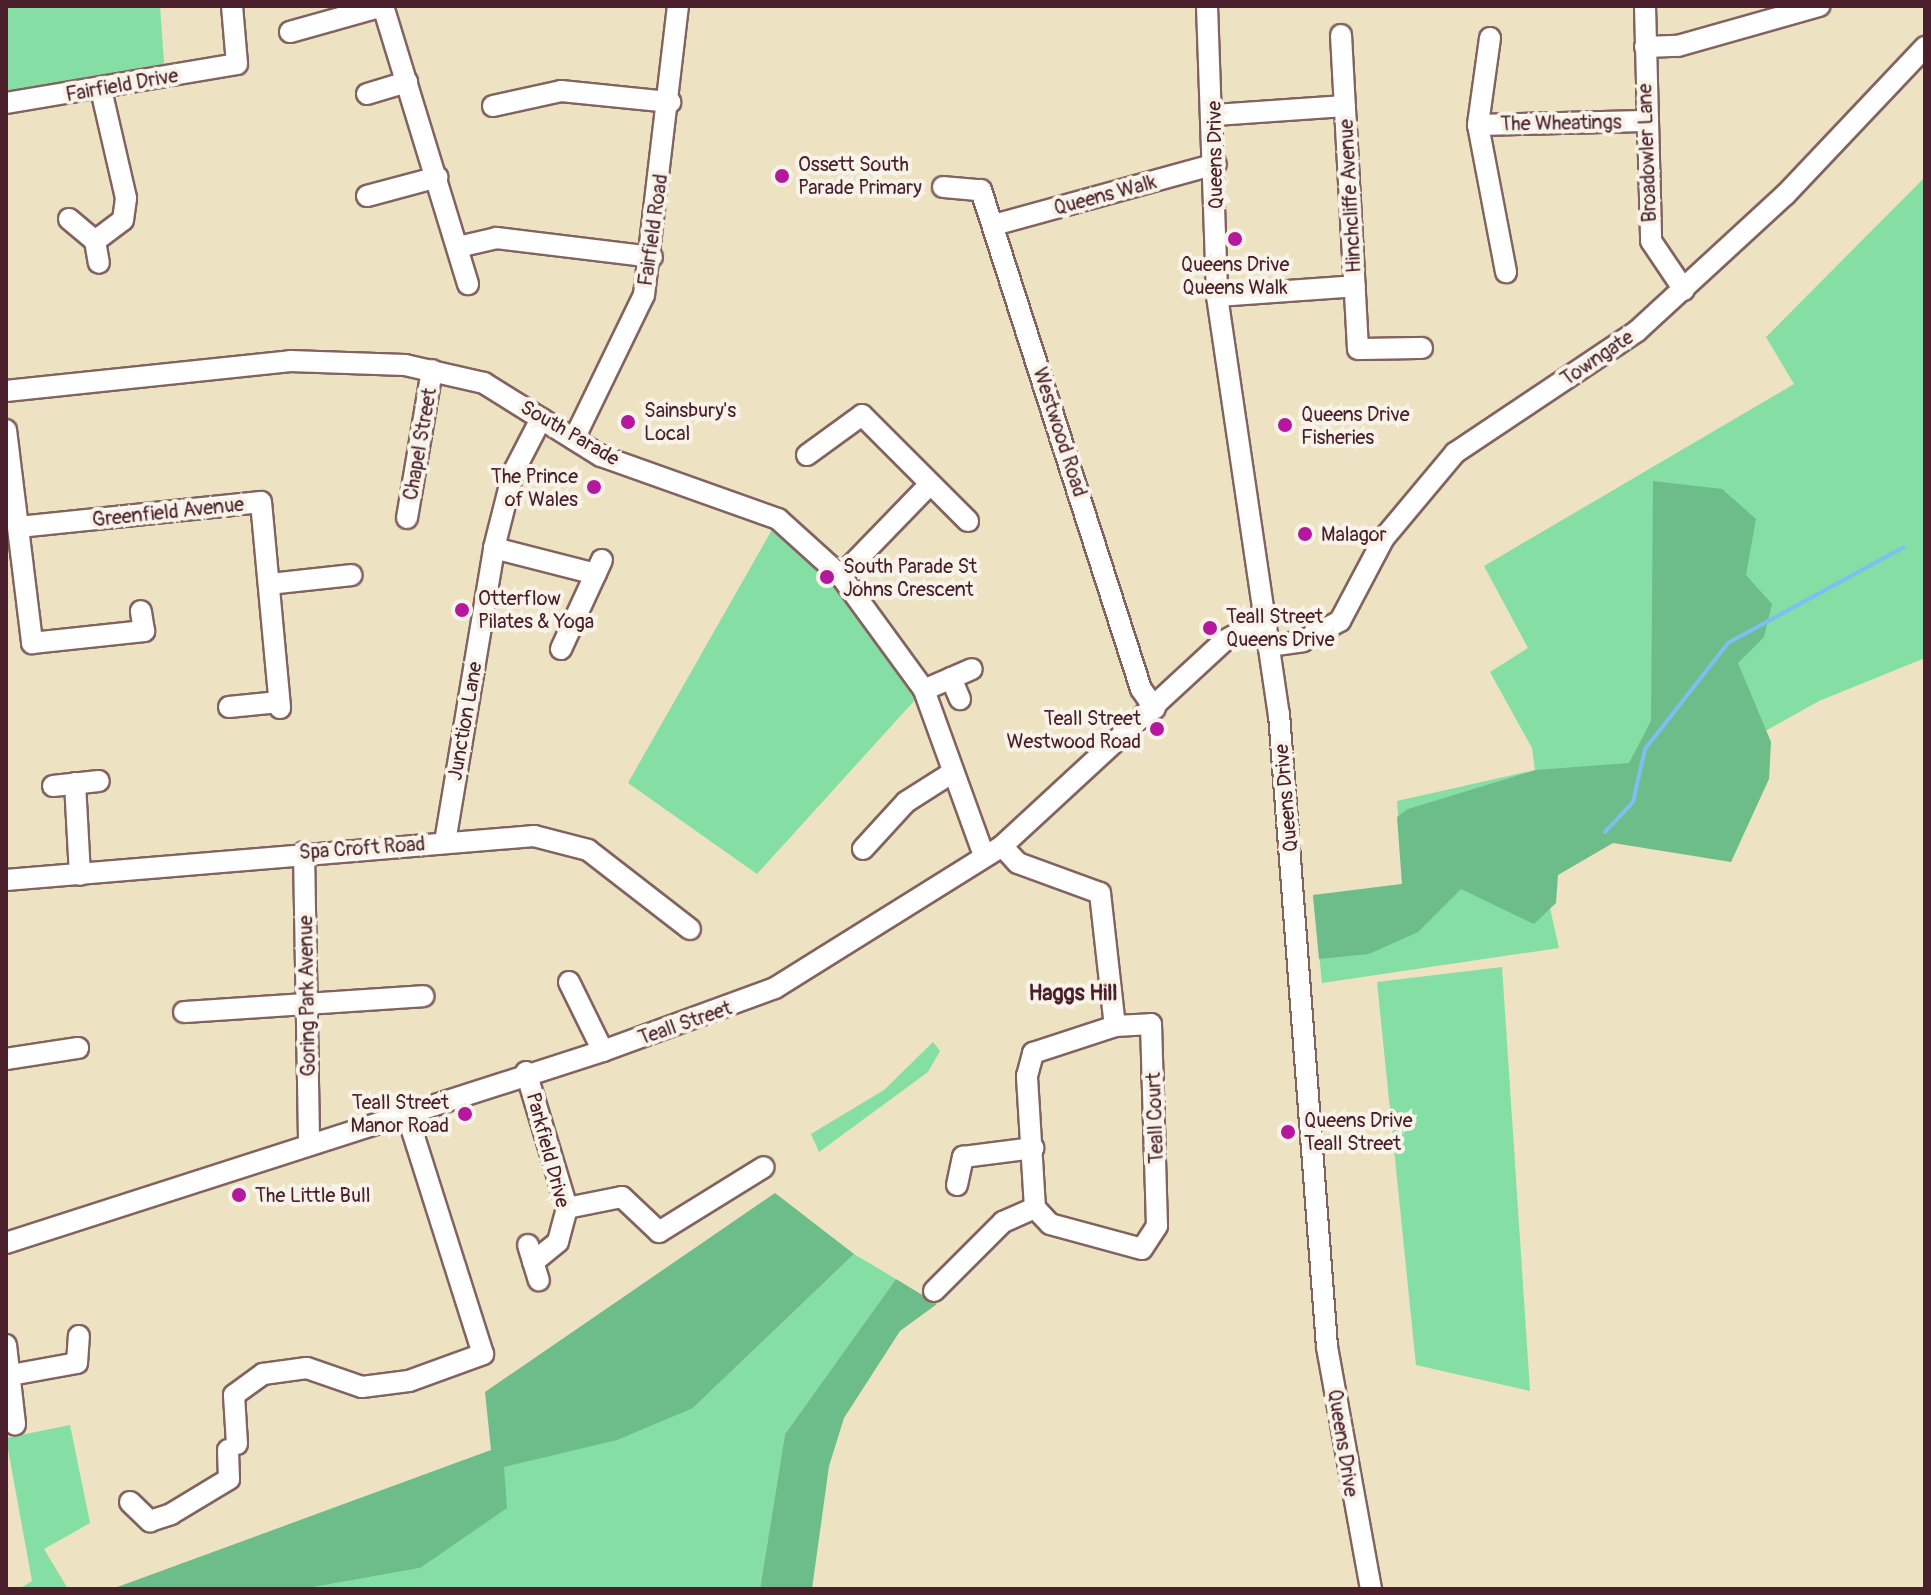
<!DOCTYPE html>
<html>
<head>
<meta charset="utf-8">
<style>
  body { margin:0 }
  #map { position:relative; width:1931px; height:1595px; overflow:hidden; background:#ede2c2; font-family:Pangolin,sans-serif }
  div>[style] { position:absolute }
  .green>* { inset:0; background:#85dea3 }
  .forest>* { inset:0; background:#6cbd89 }
  .stream>* { height:4px; margin:-2px; padding:0 2px; transform-origin:2px; border-radius:2px; background:#7fbef3 }
  .roads { filter:drop-shadow(2px 0 #836360) drop-shadow(-2px 0 #836360) drop-shadow(0 2px #836360) drop-shadow(0 -2px #836360) }
  .minor>* { height:20px; margin:-10px; padding:0 10px; transform-origin:10px; border-radius:10px; background:#fff }
  .dots>* { width:22px; height:22px; translate:-50% -50%; box-sizing:border-box; border:4px solid #f7f3e8; border-radius:50% }
  span { translate:-50% -50%; white-space:nowrap; text-align:center; line-height:1.15; -webkit-text-stroke:8px #f7f3e8; paint-order:stroke }
  .street-label { font-size:20px; color:#4a1f2b }
  .poi-label { font-size:20px; color:#4a1f2b }
  .left { translate:0 -50%; text-align:left }
  .right { translate:-100% -50%; text-align:right }
  .neighbourhood-label { font-size:22px; color:#4a1f2b; font-weight:700 }
  .frame { position:absolute; inset:0; border:8px solid #4a1f2b; pointer-events:none }
</style>
</head>
<body>
<div id="map">
  <div class="green">
    <i style="clip-path:polygon(6px 6px,160px 6px,165px 77px,6px 103px)"></i>
    <i style="clip-path:polygon(1925px 177px,1925px 658px,1819px 701px,1708px 763px,1521px 780px,1559px 948px,1322px 983px,1313px 896px,1403px 884px,1397px 801px,1535px 770px,1532px 748px,1490px 672px,1528px 648px,1484px 566px,1794px 384px,1766px 337px)"></i>
    <i style="clip-path:polygon(778px 519px,817px 552px,924px 690px,757px 874px,628px 783px)"></i>
    <i style="clip-path:polygon(1502px 967px,1530px 1391px,1416px 1365px,1377px 982px)"></i>
    <i style="clip-path:polygon(933px 1042px,940px 1051px,928px 1072px,819px 1152px,811px 1134px,884px 1090px)"></i>
    <i style="clip-path:polygon(854px 1254px,896px 1279px,785px 1434px,760px 1589px,303px 1589px,420px 1568px,504px 1467px,693px 1408px)"></i>
    <i style="clip-path:polygon(70px 1425px,90px 1523px,44px 1549px,68px 1589px,19px 1589px,32px 1581px,6px 1438px)"></i>
  </div>
  <div class="forest">
    <i style="clip-path:polygon(1653px 481px,1722px 489px,1756px 519px,1746px 575px,1772px 604px,1764px 637px,1738px 663px,1771px 742px,1769px 779px,1731px 862px,1613px 843px,1558px 875px,1556px 903px,1534px 924px,1461px 889px,1418px 932px,1369px 954px,1319px 959px,1313px 895px,1402px 884px,1397px 817px,1408px 809px,1536px 770px,1629px 763px,1651px 721px)"></i>
    <i style="clip-path:polygon(775px 1193px,854px 1254px,693px 1408px,617px 1440px,504px 1467px,507px 1508px,420px 1568px,303px 1589px,112px 1589px,491px 1450px,485px 1392px)"></i>
    <i style="clip-path:polygon(896px 1279px,937px 1304px,900px 1331px,844px 1418px,829px 1466px,812px 1589px,760px 1589px,785px 1434px)"></i>
  </div>
  <div class="stream">
    <i style="left:1605px;top:832px;width:41px;rotate:-47deg"></i>
    <i style="left:1633px;top:802px;width:54px;rotate:-77.2deg"></i>
    <i style="left:1645px;top:749px;width:135px;rotate:-51.9deg"></i>
    <i style="left:1728px;top:643px;width:200px;rotate:-28.6deg"></i>
  </div>
  <div class="roads">
    <div class="minor">
      <i style="left:383px;top:6px;width:291px;rotate:73deg"></i>
      <i style="left:1207px;top:6px;width:290px;rotate:88deg"></i>
      <i style="left:1217px;top:296px;width:423px;rotate:81.6deg"></i>
      <i style="left:1279px;top:714px;width:635px;rotate:85.66deg"></i>
      <i style="left:1327px;top:1347px;width:246px;rotate:79.7deg"></i>
      <i style="left:1645px;top:6px;width:235px;rotate:88.5deg"></i>
      <i style="left:1651px;top:241px;width:59px;rotate:56deg"></i>
      <i style="left:290px;top:32px;width:97px;rotate:-15.6deg"></i>
      <i style="left:1341px;top:35px;width:314px;rotate:86.9deg"></i>
      <i style="left:1358px;top:349px;width:64px;rotate:-0.9deg"></i>
      <i style="left:1490px;top:38px;width:88px;rotate:97.9deg"></i>
      <i style="left:1478px;top:125px;width:150px;rotate:79.2deg"></i>
      <i style="left:1645px;top:47px;width:33px;rotate:-2deg"></i>
      <i style="left:1678px;top:46px;width:147px;rotate:-15.8deg"></i>
      <i style="left:367px;top:94px;width:42px;rotate:-16.7deg"></i>
      <i style="left:6px;top:103px;width:234px;rotate:-9.6deg"></i>
      <i style="left:237px;top:64px;width:58px;rotate:-94.9deg"></i>
      <i style="left:493px;top:106px;width:70px;rotate:-12.4deg"></i>
      <i style="left:561px;top:91px;width:110px;rotate:5.8deg"></i>
      <i style="left:1215px;top:115px;width:130px;rotate:-4deg"></i>
      <i style="left:1478px;top:125px;width:166px;rotate:-1.4deg"></i>
      <i style="left:943px;top:187px;width:38px;rotate:5deg"></i>
      <i style="left:981px;top:190px;width:524px;rotate:72.22deg"></i>
      <i style="left:1141px;top:689px;width:24px;rotate:55deg"></i>
      <i style="left:367px;top:196px;width:73px;rotate:-15deg"></i>
      <i style="left:69px;top:219px;width:34px;rotate:40deg"></i>
      <i style="left:95px;top:241px;width:22px;rotate:80deg"></i>
      <i style="left:994px;top:225px;width:230px;rotate:-15.4deg"></i>
      <i style="left:95px;top:241px;width:35px;rotate:-37deg"></i>
      <i style="left:123px;top:220px;width:22px;rotate:-82deg"></i>
      <i style="left:126px;top:198px;width:111px;rotate:-103deg"></i>
      <i style="left:458px;top:247px;width:39px;rotate:-13deg"></i>
      <i style="left:496px;top:238px;width:157px;rotate:6.9deg"></i>
      <i style="left:1217px;top:296px;width:138px;rotate:-4.1deg"></i>
      <i style="left:6px;top:391px;width:286px;rotate:-6deg"></i>
      <i style="left:290px;top:361px;width:115px;rotate:2deg"></i>
      <i style="left:405px;top:365px;width:81px;rotate:12.8deg"></i>
      <i style="left:484px;top:383px;width:138px;rotate:32deg"></i>
      <i style="left:601px;top:456px;width:188px;rotate:19.6deg"></i>
      <i style="left:778px;top:519px;width:85px;rotate:42.1deg"></i>
      <i style="left:841px;top:576px;width:141px;rotate:53.9deg"></i>
      <i style="left:924px;top:690px;width:177px;rotate:70.1deg"></i>
      <i style="left:6px;top:430px;width:215px;rotate:83deg"></i>
      <i style="left:32px;top:643px;width:113px;rotate:-6.1deg"></i>
      <i style="left:144px;top:631px;width:20px;rotate:-99deg"></i>
      <i style="left:574px;top:439px;width:160px;rotate:-64.1deg"></i>
      <i style="left:644px;top:295px;width:291px;rotate:-83.3deg"></i>
      <i style="left:807px;top:455px;width:68px;rotate:-36deg"></i>
      <i style="left:862px;top:415px;width:150px;rotate:45deg"></i>
      <i style="left:407px;top:518px;width:150px;rotate:-80.4deg"></i>
      <i style="left:19px;top:527px;width:243px;rotate:-5.9deg"></i>
      <i style="left:261px;top:502px;width:207px;rotate:84.7deg"></i>
      <i style="left:494px;top:548px;width:105px;rotate:14.3deg"></i>
      <i style="left:841px;top:576px;width:128px;rotate:-45.9deg"></i>
      <i style="left:269px;top:584px;width:83px;rotate:-6.2deg"></i>
      <i style="left:1269px;top:646px;width:34px;rotate:-8deg"></i>
      <i style="left:1303px;top:641px;width:42px;rotate:-28.4deg"></i>
      <i style="left:1340px;top:621px;width:94px;rotate:-62.1deg"></i>
      <i style="left:1384px;top:538px;width:111px;rotate:-50.1deg"></i>
      <i style="left:1455px;top:453px;width:219px;rotate:-33.8deg"></i>
      <i style="left:1637px;top:331px;width:201px;rotate:-42.6deg"></i>
      <i style="left:1785px;top:195px;width:204px;rotate:-46.6deg"></i>
      <i style="left:561px;top:649px;width:98px;rotate:-65.3deg"></i>
      <i style="left:951px;top:678px;width:23px;rotate:67deg"></i>
      <i style="left:924px;top:690px;width:52px;rotate:-23.6deg"></i>
      <i style="left:229px;top:707px;width:50px;rotate:-5.7deg"></i>
      <i style="left:75px;top:783px;width:92px;rotate:86.9deg"></i>
      <i style="left:53px;top:786px;width:46px;rotate:-6.2deg"></i>
      <i style="left:445px;top:842px;width:298px;rotate:-80.5deg"></i>
      <i style="left:494px;top:548px;width:77px;rotate:-75.8deg"></i>
      <i style="left:513px;top:473px;width:61px;rotate:-62.6deg"></i>
      <i style="left:1002px;top:846px;width:23px;rotate:47deg"></i>
      <i style="left:1018px;top:863px;width:87px;rotate:20.1deg"></i>
      <i style="left:1100px;top:893px;width:134px;rotate:83.6deg"></i>
      <i style="left:863px;top:849px;width:64px;rotate:-47.5deg"></i>
      <i style="left:906px;top:802px;width:52px;rotate:-32.5deg"></i>
      <i style="left:304px;top:852px;width:288px;rotate:89deg"></i>
      <i style="left:6px;top:880px;width:530px;rotate:-4.76deg"></i>
      <i style="left:534px;top:836px;width:56px;rotate:14.5deg"></i>
      <i style="left:588px;top:850px;width:129px;rotate:37.8deg"></i>
      <i style="left:569px;top:982px;width:77px;rotate:63.8deg"></i>
      <i style="left:184px;top:1012px;width:240px;rotate:-3.8deg"></i>
      <i style="left:1151px;top:1024px;width:202px;rotate:88.3deg"></i>
      <i style="left:1157px;top:1226px;width:27px;rotate:123deg"></i>
      <i style="left:1142px;top:1249px;width:95px;rotate:-164.8deg"></i>
      <i style="left:1050px;top:1224px;width:22px;rotate:-133deg"></i>
      <i style="left:1035px;top:1208px;width:132px;rotate:-93.5deg"></i>
      <i style="left:1027px;top:1076px;width:24px;rotate:-75deg"></i>
      <i style="left:1033px;top:1053px;width:86px;rotate:-18.2deg"></i>
      <i style="left:1115px;top:1026px;width:36px;rotate:-3deg"></i>
      <i style="left:6px;top:1059px;width:73px;rotate:-8.7deg"></i>
      <i style="left:526px;top:1072px;width:142px;rotate:73.2deg"></i>
      <i style="left:567px;top:1208px;width:35px;rotate:105deg"></i>
      <i style="left:558px;top:1242px;width:32px;rotate:141deg"></i>
      <i style="left:957px;top:1185px;width:29px;rotate:-78deg"></i>
      <i style="left:963px;top:1157px;width:71px;rotate:-7.3deg"></i>
      <i style="left:567px;top:1208px;width:56px;rotate:-11.3deg"></i>
      <i style="left:622px;top:1197px;width:51px;rotate:43.4deg"></i>
      <i style="left:659px;top:1232px;width:123px;rotate:-31.8deg"></i>
      <i style="left:6px;top:1243px;width:627px;rotate:-17.83deg"></i>
      <i style="left:603px;top:1051px;width:183px;rotate:-20.1deg"></i>
      <i style="left:775px;top:988px;width:268px;rotate:-32deg"></i>
      <i style="left:1002px;top:846px;width:302px;rotate:-42.7deg"></i>
      <i style="left:1224px;top:641px;width:48px;rotate:-28.7deg"></i>
      <i style="left:528px;top:1245px;width:37px;rotate:73deg"></i>
      <i style="left:934px;top:1291px;width:98px;rotate:-45deg"></i>
      <i style="left:1003px;top:1222px;width:35px;rotate:-24deg"></i>
      <i style="left:6px;top:1345px;width:80px;rotate:83.5deg"></i>
      <i style="left:11px;top:1375px;width:67px;rotate:-10.3deg"></i>
      <i style="left:77px;top:1363px;width:27px;rotate:-86deg"></i>
      <i style="left:237px;top:1444px;width:49px;rotate:-93.5deg"></i>
      <i style="left:234px;top:1395px;width:36px;rotate:-36deg"></i>
      <i style="left:263px;top:1374px;width:44px;rotate:-7.8deg"></i>
      <i style="left:307px;top:1368px;width:58px;rotate:19.1deg"></i>
      <i style="left:362px;top:1387px;width:47px;rotate:-7.3deg"></i>
      <i style="left:409px;top:1381px;width:79px;rotate:-20deg"></i>
      <i style="left:483px;top:1354px;width:255px;rotate:-107.6deg"></i>
      <i style="left:130px;top:1502px;width:28px;rotate:44deg"></i>
      <i style="left:150px;top:1521px;width:22px;rotate:-18deg"></i>
      <i style="left:171px;top:1514px;width:68px;rotate:-31.1deg"></i>
      <i style="left:229px;top:1479px;width:29px;rotate:-92deg"></i>
    </div>
  </div>
  <div class="dots">
    <i style="left:782px;top:176px;background:#b5179e"></i>
    <i style="left:1235px;top:239px;background:#b5179e"></i>
    <i style="left:628px;top:422px;background:#b5179e"></i>
    <i style="left:1285px;top:425px;background:#b5179e"></i>
    <i style="left:594px;top:487px;background:#b5179e"></i>
    <i style="left:1305px;top:534px;background:#b5179e"></i>
    <i style="left:827px;top:577px;background:#b5179e"></i>
    <i style="left:462px;top:610px;background:#b5179e"></i>
    <i style="left:1210px;top:628px;background:#b5179e"></i>
    <i style="left:1157px;top:729px;background:#b5179e"></i>
    <i style="left:465px;top:1114px;background:#b5179e"></i>
    <i style="left:1288px;top:1132px;background:#b5179e"></i>
    <i style="left:239px;top:1195px;background:#b5179e"></i>
  </div>
  <div class="street-label">
    <span style="left:122px;top:85px;rotate:-10deg">Fairfield Drive</span>
    <span style="left:1561px;top:123px;rotate:-1deg">The Wheatings</span>
    <span style="left:1647px;top:153px;rotate:-92deg">Broadowler Lane</span>
    <span style="left:1215px;top:155px;rotate:-91deg">Queens Drive</span>
    <span style="left:1105px;top:195px;rotate:-15deg">Queens Walk</span>
    <span style="left:1350px;top:196px;rotate:-93deg">Hinchcliffe Avenue</span>
    <span style="left:653px;top:230px;rotate:-82deg">Fairfield Road</span>
    <span style="left:1597px;top:358px;rotate:-34deg">Towngate</span>
    <span style="left:1060px;top:432px;rotate:72deg">Westwood Road</span>
    <span style="left:570px;top:433px;rotate:30deg">South Parade</span>
    <span style="left:420px;top:444px;rotate:-80deg">Chapel Street</span>
    <span style="left:168px;top:512px;rotate:-6deg">Greenfield Avenue</span>
    <span style="left:465px;top:721px;rotate:-80deg">Junction Lane</span>
    <span style="left:1286px;top:798px;rotate:-95deg">Queens Drive</span>
    <span style="left:362px;top:848px;rotate:-4deg">Spa Croft Road</span>
    <span style="left:307px;top:996px;rotate:-91deg">Goring Park Avenue</span>
    <span style="left:685px;top:1023px;rotate:-19deg">Teall Street</span>
    <span style="left:1155px;top:1118px;rotate:-92deg">Teall Court</span>
    <span style="left:548px;top:1150px;rotate:75deg">Parkfield Drive</span>
    <span style="left:1343px;top:1443px;rotate:81deg">Queens Drive</span>
  </div>
  <div class="poi-label">
    <span class="left" style="left:798px;top:176px">Ossett South<br>Parade Primary</span>
    <span style="left:1235px;top:276px">Queens Drive<br>Queens Walk</span>
    <span class="left" style="left:644px;top:422px">Sainsbury's<br>Local</span>
    <span class="left" style="left:1301px;top:426px">Queens Drive<br>Fisheries</span>
    <span class="right" style="left:578px;top:488px">The Prince<br>of Wales</span>
    <span class="left" style="left:1321px;top:534px">Malagor</span>
    <span class="left" style="left:843px;top:578px">South Parade St<br>Johns Crescent</span>
    <span class="left" style="left:478px;top:610px">Otterflow<br>Pilates &amp; Yoga</span>
    <span class="left" style="left:1226px;top:628px">Teall Street<br>Queens Drive</span>
    <span class="right" style="left:1141px;top:730px">Teall Street<br>Westwood Road</span>
    <span class="right" style="left:449px;top:1114px">Teall Street<br>Manor Road</span>
    <span class="left" style="left:1304px;top:1132px">Queens Drive<br>Teall Street</span>
    <span class="left" style="left:255px;top:1195px">The Little Bull</span>
  </div>
  <div class="neighbourhood-label">
    <span style="left:1073px;top:994px">Haggs Hill</span>
  </div>
  <div class="frame"></div>
</div>
</body>
</html>
